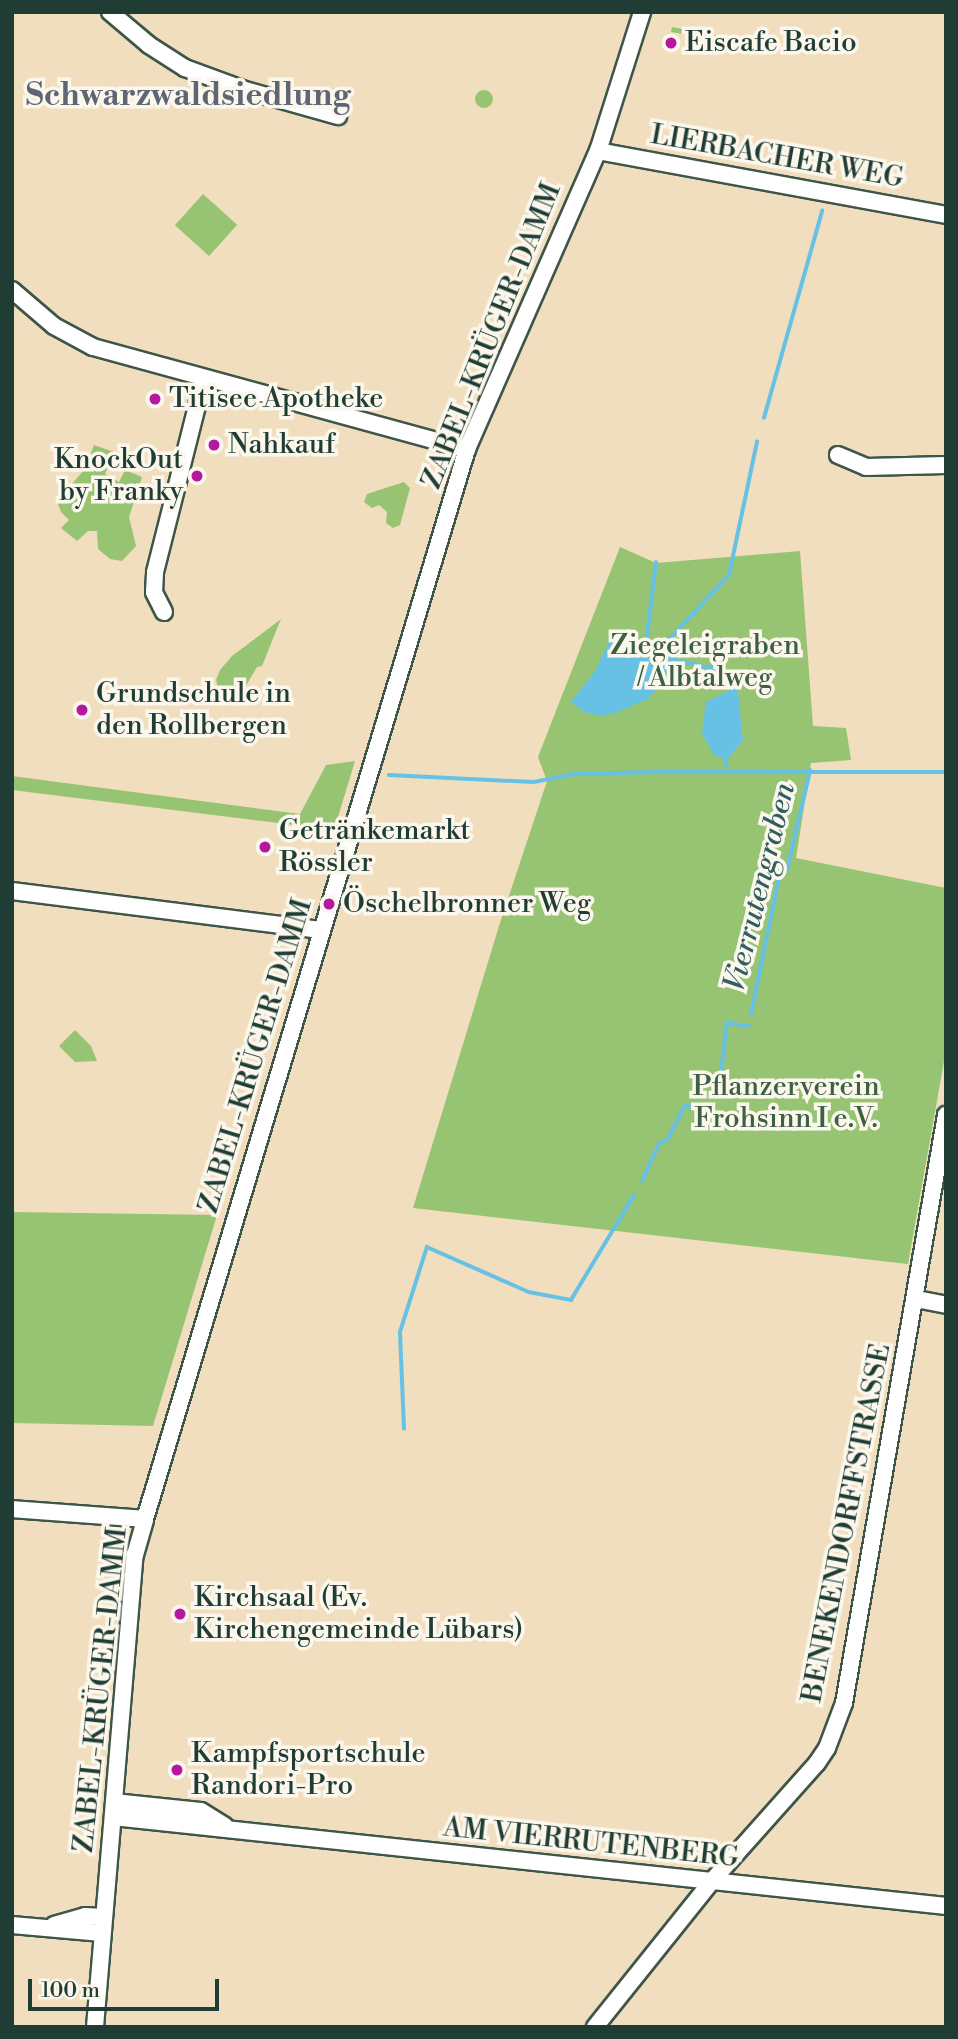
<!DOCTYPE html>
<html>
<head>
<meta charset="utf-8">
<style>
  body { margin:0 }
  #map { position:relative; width:958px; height:2039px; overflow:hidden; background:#f1debe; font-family:"Libre Bodoni",serif }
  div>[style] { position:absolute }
  .green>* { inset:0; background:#97c472; transform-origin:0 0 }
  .round { border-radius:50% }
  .water>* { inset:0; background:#67c1e5 }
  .stream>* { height:3.5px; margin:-1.75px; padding:0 1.75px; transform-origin:1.75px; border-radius:1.75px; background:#67c1e5 }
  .roads { filter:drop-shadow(2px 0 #3e5549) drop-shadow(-2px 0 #3e5549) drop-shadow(0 2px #3e5549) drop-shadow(0 -2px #3e5549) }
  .minor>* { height:16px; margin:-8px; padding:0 8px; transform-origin:8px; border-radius:8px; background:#fff }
  .dots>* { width:19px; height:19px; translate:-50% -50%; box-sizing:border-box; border:4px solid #fbf7ec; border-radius:50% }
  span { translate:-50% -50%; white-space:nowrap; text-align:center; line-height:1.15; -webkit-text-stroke:7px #fbf7ec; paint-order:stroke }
  .poi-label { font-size:28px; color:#1f3d34 }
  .left { translate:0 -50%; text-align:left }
  .right { translate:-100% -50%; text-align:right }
  .street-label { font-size:28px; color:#1f3d34 }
  .park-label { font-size:28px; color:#3d5f44 }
  .water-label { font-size:30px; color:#315e60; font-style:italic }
  .quarter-label { font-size:32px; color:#5e6573; font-weight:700 }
  .frame { position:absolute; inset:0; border:14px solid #1f3d34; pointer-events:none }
  .scale { position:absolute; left:28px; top:1979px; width:191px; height:32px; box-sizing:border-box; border:4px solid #1f3d34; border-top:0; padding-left:9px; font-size:21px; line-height:24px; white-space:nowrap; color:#1f3d34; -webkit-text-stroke:5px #fbf7ec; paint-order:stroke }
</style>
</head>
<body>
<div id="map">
  <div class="green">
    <i style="clip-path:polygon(672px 27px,721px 36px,720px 40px,671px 32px)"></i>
    <i class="round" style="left:475px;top:90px;width:18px;height:18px"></i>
    <i style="left:203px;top:194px;width:46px;height:42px;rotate:42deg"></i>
    <i style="clip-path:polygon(94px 445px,114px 452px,105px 474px,119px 482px,125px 470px,142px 477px,129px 517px,136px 546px,122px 561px,110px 559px,98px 549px,97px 531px,88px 531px,77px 541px,61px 528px,69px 520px,61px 512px,57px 501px,85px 469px)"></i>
    <i style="clip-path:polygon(404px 482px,410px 488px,400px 525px,393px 528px,386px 523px,387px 512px,379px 505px,372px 508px,364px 502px,367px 494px)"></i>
    <i style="clip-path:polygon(620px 547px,656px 563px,800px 551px,813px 726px,846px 728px,851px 760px,811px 763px,796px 858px,946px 888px,946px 1050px,908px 1264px,413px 1208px,499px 926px,547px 781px,538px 757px)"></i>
    <i style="clip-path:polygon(281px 619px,262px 666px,257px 667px,241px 694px,231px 695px,218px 688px,216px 680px,220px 670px,232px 656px)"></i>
    <i style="clip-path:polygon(355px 761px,334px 830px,12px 790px,12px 776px,300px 814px,326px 765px)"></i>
    <i style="clip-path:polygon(75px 1030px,91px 1046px,97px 1061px,75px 1062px,59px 1046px)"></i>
    <i style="clip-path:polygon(12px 1212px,217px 1215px,153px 1426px,12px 1423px)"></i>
  </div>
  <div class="water">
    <i style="clip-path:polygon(621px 630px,627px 631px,642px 642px,660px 646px,672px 660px,665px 679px,648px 699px,615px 713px,601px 716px,584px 712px,571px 702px,595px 671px,612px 636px)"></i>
    <i style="clip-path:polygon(737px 683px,743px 741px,727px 759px,714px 755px,702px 733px,706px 702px,730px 690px)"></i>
  </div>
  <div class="stream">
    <i style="left:764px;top:418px;width:215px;rotate:-74.3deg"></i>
    <i style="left:648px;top:647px;width:4px;rotate:-117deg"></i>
    <i style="left:646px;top:643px;width:81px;rotate:-82.9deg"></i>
    <i style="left:659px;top:651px;width:103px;rotate:-47.4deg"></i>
    <i style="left:729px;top:575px;width:136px;rotate:-78.1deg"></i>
    <i style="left:669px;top:659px;width:58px;rotate:11.9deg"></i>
    <i style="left:726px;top:671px;width:17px;rotate:54deg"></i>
    <i style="left:726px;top:755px;width:11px;rotate:85deg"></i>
    <i style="left:389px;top:775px;width:145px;rotate:2.8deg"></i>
    <i style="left:534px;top:782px;width:41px;rotate:-11.3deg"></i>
    <i style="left:574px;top:774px;width:82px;rotate:-1.4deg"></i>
    <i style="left:656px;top:772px;width:290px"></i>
    <i style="left:751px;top:1014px;width:149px;rotate:-78.4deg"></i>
    <i style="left:781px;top:868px;width:6px;rotate:18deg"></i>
    <i style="left:787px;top:870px;width:102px;rotate:-76.9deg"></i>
    <i style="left:718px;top:1097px;width:75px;rotate:-83.1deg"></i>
    <i style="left:727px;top:1023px;width:22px;rotate:8deg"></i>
    <i style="left:642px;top:1181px;width:41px;rotate:-65.3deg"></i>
    <i style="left:659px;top:1144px;width:10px;rotate:-29deg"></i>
    <i style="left:668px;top:1139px;width:37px;rotate:-63deg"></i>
    <i style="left:685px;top:1106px;width:8px;rotate:7deg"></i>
    <i style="left:404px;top:1429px;width:97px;rotate:-92.4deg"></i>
    <i style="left:400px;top:1332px;width:89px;rotate:-72.4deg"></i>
    <i style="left:427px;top:1247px;width:111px;rotate:23.8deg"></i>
    <i style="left:529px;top:1292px;width:43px;rotate:10.8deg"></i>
    <i style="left:571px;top:1300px;width:122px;rotate:-59deg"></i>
  </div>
  <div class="roads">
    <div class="minor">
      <i style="left:110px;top:12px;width:51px;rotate:40.2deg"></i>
      <i style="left:149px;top:45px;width:43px;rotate:32.6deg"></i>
      <i style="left:185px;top:68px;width:61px;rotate:20.2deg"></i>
      <i style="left:242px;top:89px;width:100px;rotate:15.7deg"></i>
      <i style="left:598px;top:151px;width:354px;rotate:10.4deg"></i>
      <i style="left:12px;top:290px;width:55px;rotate:40.6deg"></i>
      <i style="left:54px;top:326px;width:44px;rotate:28.3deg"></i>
      <i style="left:93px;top:347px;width:388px;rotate:15.3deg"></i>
      <i style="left:838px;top:455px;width:30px;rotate:23deg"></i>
      <i style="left:866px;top:467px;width:80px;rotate:-1.4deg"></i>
      <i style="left:164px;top:612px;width:22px;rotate:-117deg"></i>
      <i style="left:154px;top:592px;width:20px;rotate:-87deg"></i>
      <i style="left:155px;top:572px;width:200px;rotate:-75.8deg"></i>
      <i style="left:12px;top:891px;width:311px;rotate:7.2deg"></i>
      <i style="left:916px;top:1299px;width:31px;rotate:11deg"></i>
      <i style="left:12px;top:1509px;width:133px;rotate:4.3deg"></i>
      <i style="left:114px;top:1802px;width:87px;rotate:5.9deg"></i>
      <i style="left:201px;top:1811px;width:28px;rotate:32deg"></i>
      <i style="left:113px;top:1817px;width:838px;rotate:6.1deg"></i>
      <i style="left:12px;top:1925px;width:90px;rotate:5.1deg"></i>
      <i style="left:54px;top:1925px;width:32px;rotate:-16deg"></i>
      <i style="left:85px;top:1916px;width:19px;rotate:3deg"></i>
      <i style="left:95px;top:2027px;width:474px;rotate:-85.2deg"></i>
      <i style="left:135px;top:1555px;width:37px;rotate:-74deg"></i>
      <i style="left:145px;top:1519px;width:1117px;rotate:-73.25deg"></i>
      <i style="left:467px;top:449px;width:326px;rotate:-66.3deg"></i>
      <i style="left:598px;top:151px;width:146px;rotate:-72.4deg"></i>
      <i style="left:595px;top:2027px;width:186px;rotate:-51.3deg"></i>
      <i style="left:711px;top:1882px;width:159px;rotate:-48.3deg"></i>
      <i style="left:817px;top:1763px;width:18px;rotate:-56deg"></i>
      <i style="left:827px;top:1748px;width:48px;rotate:-69.3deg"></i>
      <i style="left:844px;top:1703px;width:597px;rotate:-80.16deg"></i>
    </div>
  </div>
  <div class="dots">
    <i style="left:671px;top:43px;background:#b5179e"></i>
    <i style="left:155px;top:399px;background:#b5179e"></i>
    <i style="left:214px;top:445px;background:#b5179e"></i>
    <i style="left:197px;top:476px;background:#b5179e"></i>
    <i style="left:82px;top:710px;background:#b5179e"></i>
    <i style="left:265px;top:847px;background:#b5179e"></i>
    <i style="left:329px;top:904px;background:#b5179e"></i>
    <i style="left:180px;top:1614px;background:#b5179e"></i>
    <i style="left:177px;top:1770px;background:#b5179e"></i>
  </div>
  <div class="poi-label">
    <span class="left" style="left:685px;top:43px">Eiscafe Bacio</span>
    <span class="left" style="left:169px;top:399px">Titisee Apotheke</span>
    <span class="left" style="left:228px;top:445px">Nahkauf</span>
    <span class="right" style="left:183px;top:476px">KnockOut<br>by Franky</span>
    <span class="left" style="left:96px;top:710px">Grundschule in<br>den Rollbergen</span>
    <span class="left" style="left:279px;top:847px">Getränkemarkt<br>Rössler</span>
    <span class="left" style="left:343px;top:904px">Öschelbronner Weg</span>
    <span class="left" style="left:194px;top:1614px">Kirchsaal (Ev.<br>Kirchengemeinde Lübars)</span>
    <span class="left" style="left:191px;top:1770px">Kampfsportschule<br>Randori-Pro</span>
  </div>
  <div class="street-label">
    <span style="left:777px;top:157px;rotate:10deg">LIERBACHER WEG</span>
    <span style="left:492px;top:336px;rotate:-68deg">ZABEL-KRÜGER-DAMM</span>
    <span style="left:256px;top:1056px;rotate:-73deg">ZABEL-KRÜGER-DAMM</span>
    <span style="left:847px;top:1523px;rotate:-79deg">BENEKENDORFFSTRASSE</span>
    <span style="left:101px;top:1690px;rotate:-84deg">ZABEL-KRÜGER-DAMM</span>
    <span style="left:591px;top:1843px;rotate:6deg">AM VIERRUTENBERG</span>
  </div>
  <div class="park-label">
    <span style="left:705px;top:662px">Ziegeleigraben<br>/ Albtalweg</span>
    <span style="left:786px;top:1103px">Pflanzerverein<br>Frohsinn I e.V.</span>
  </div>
  <div class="water-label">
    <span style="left:760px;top:887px;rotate:-76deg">Vierrutengraben</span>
  </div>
  <div class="quarter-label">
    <span style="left:188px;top:95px">Schwarzwaldsiedlung</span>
  </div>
  <div class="frame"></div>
  <div class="scale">100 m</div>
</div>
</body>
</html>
